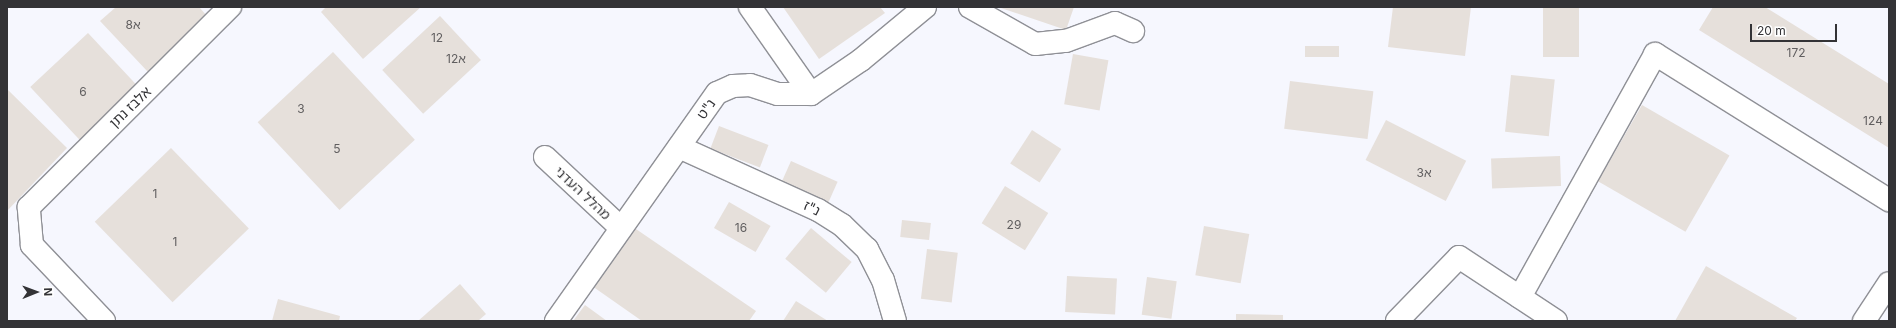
<!DOCTYPE html>
<html>
<head>
<meta charset="utf-8">
<style>
  body { margin:0 }
  #map { position:relative; width:1896px; height:328px; overflow:hidden; background:#f6f7fe; font-family:Inter,"Noto Sans Hebrew",sans-serif }
  div>[style] { position:absolute }
  .building>* { inset:0; background:#e6e0db; transform-origin:0 0 }
  .roads { filter:drop-shadow(1px 0 #8f9096) drop-shadow(-1px 0 #8f9096) drop-shadow(0 1px #8f9096) drop-shadow(0 -1px #8f9096) }
  .minor>* { height:22px; margin:-11px; padding:0 11px; transform-origin:11px; border-radius:11px; background:#fff }
  span { translate:-50% -50%; white-space:nowrap; text-align:center; line-height:1.15; -webkit-text-stroke:3px #fff; paint-order:stroke }
  .number-label { font-size:12px; color:#605e5f }
  .number-label span { -webkit-text-stroke-width:0 }
  .street-label { font-size:14px; color:#333336 }
  .frame { position:absolute; inset:0; border:8px solid #333336; pointer-events:none }
  .north { position:absolute; left:16px; top:272px; width:40px; height:40px; -webkit-text-stroke:3px #fff; paint-order:stroke; rotate:89deg; font-size:11px; font-weight:700; line-height:16px; text-align:center; color:#333336 }
  .north::after { content:''; display:block; margin:auto; width:14px; height:18px; background:#333336; clip-path:polygon(50% 0,100% 100%,50% 72%,0 100%) }
  .scale { position:absolute; left:1750px; top:24px; width:87px; height:18px; box-sizing:border-box; border:2px solid #333336; border-top:0; padding-left:5px; font-size:12px; line-height:14px; white-space:nowrap; color:#333336; -webkit-text-stroke:3px #fff; paint-order:stroke }
</style>
</head>
<body>
<div id="map">
  <div class="building">
    <i style="clip-path:polygon(116px 7px,199px 7px,208px 17px,148px 72px,100px 21px)"></i>
    <i style="clip-path:polygon(326px 7px,421px 7px,363px 59px,321px 12px)"></i>
    <i style="clip-path:polygon(783px 7px,880px 7px,885px 13px,819px 59px)"></i>
    <i style="clip-path:polygon(998px 7px,1074px 7px,1066px 30px)"></i>
    <i style="clip-path:polygon(1393px 7px,1471px 7px,1465px 56px,1388px 47px)"></i>
    <i style="left:1543px;top:7px;width:36px;height:50px"></i>
    <i style="clip-path:polygon(1713px 7px,1765px 7px,1889px 84px,1889px 148px,1699px 30px)"></i>
    <i style="left:440px;top:16px;width:60px;height:79px;rotate:47deg"></i>
    <i style="left:88px;top:33px;width:74px;height:79px;rotate:47deg"></i>
    <i style="left:1305px;top:46px;width:34px;height:11px"></i>
    <i style="left:333px;top:52px;width:120px;height:103px;rotate:47deg"></i>
    <i style="left:1073px;top:54px;width:36px;height:51px;rotate:10deg"></i>
    <i style="left:1511px;top:75px;width:44px;height:57px;rotate:6deg"></i>
    <i style="left:1290px;top:81px;width:84px;height:48px;rotate:7deg"></i>
    <i style="clip-path:polygon(7px 89px,67px 148px,7px 211px)"></i>
    <i style="left:1642px;top:105px;width:101px;height:88px;rotate:30deg"></i>
    <i style="left:1386px;top:120px;width:90px;height:45px;rotate:27deg"></i>
    <i style="left:719px;top:126px;width:53px;height:24px;rotate:21deg"></i>
    <i style="left:1032px;top:130px;width:35px;height:40px;rotate:33deg"></i>
    <i style="left:171px;top:148px;width:112px;height:106px;rotate:46deg"></i>
    <i style="left:1560px;top:156px;width:30px;height:69px;rotate:88deg"></i>
    <i style="left:791px;top:161px;width:51px;height:23px;rotate:24deg"></i>
    <i style="left:1005px;top:186px;width:51px;height:44px;rotate:32deg"></i>
    <i style="left:729px;top:202px;width:48px;height:30px;rotate:30deg"></i>
    <i style="left:902px;top:220px;width:29px;height:17px;rotate:6deg"></i>
    <i style="left:1204px;top:226px;width:46px;height:50px;rotate:10deg"></i>
    <i style="clip-path:polygon(633px 227px,756px 311px,749px 321px,642px 321px,592px 286px)"></i>
    <i style="left:811px;top:228px;width:53px;height:40px;rotate:40deg"></i>
    <i style="left:927px;top:249px;width:31px;height:50px;rotate:7deg"></i>
    <i style="clip-path:polygon(1706px 266px,1797px 318px,1795px 321px,1675px 321px)"></i>
    <i style="left:1067px;top:276px;width:50px;height:36px;rotate:3deg"></i>
    <i style="left:1147px;top:277px;width:30px;height:38px;rotate:8deg"></i>
    <i style="clip-path:polygon(460px 284px,486px 314px,478px 321px,418px 321px)"></i>
    <i style="clip-path:polygon(278px 299px,340px 316px,339px 321px,272px 321px)"></i>
    <i style="clip-path:polygon(796px 301px,828px 321px,783px 321px)"></i>
    <i style="clip-path:polygon(585px 305px,607px 321px,573px 321px)"></i>
    <i style="clip-path:polygon(1236px 314px,1283px 315px,1283px 321px,1236px 321px)"></i>
  </div>
  <div class="roads">
    <div class="minor">
      <i style="left:750px;top:7px;width:106px;rotate:55deg"></i>
      <i style="left:970px;top:7px;width:75px;rotate:29.6deg"></i>
      <i style="left:1035px;top:44px;width:31px;rotate:-6deg"></i>
      <i style="left:1066px;top:41px;width:52px;rotate:-20.2deg"></i>
      <i style="left:1115px;top:23px;width:20px;rotate:24deg"></i>
      <i style="left:679px;top:147px;width:153px;rotate:24.4deg"></i>
      <i style="left:818px;top:210px;width:28px;rotate:32deg"></i>
      <i style="left:842px;top:225px;width:35px;rotate:44deg"></i>
      <i style="left:867px;top:249px;width:35px;rotate:63deg"></i>
      <i style="left:883px;top:280px;width:43px;rotate:73.7deg"></i>
      <i style="left:545px;top:157px;width:104px;rotate:43.1deg"></i>
      <i style="left:1520px;top:297px;width:278px;rotate:-60.9deg"></i>
      <i style="left:1655px;top:54px;width:276px;rotate:32deg"></i>
      <i style="left:104px;top:321px;width:105px;rotate:-133.5deg"></i>
      <i style="left:32px;top:245px;width:38px;rotate:-95deg"></i>
      <i style="left:29px;top:207px;width:284px;rotate:-44.9deg"></i>
      <i style="left:556px;top:321px;width:279px;rotate:-54.8deg"></i>
      <i style="left:717px;top:93px;width:17px;rotate:-24deg"></i>
      <i style="left:733px;top:86px;width:17px;rotate:-3deg"></i>
      <i style="left:750px;top:85px;width:29px;rotate:18deg"></i>
      <i style="left:778px;top:94px;width:33px"></i>
      <i style="left:811px;top:94px;width:60px;rotate:-34.2deg"></i>
      <i style="left:861px;top:60px;width:83px;rotate:-39.6deg"></i>
      <i style="left:1397px;top:321px;width:89px;rotate:-45.9deg"></i>
      <i style="left:1459px;top:257px;width:116px;rotate:33.4deg"></i>
      <i style="left:1864px;top:321px;width:45px;rotate:-56.7deg"></i>
    </div>
  </div>
  <div class="number-label">
    <span style="left:133px;top:25px">8א</span>
    <span style="left:437px;top:38px">12</span>
    <span style="left:1796px;top:53px">172</span>
    <span style="left:456px;top:59px">12א</span>
    <span style="left:83px;top:92px">6</span>
    <span style="left:301px;top:109px">3</span>
    <span style="left:1873px;top:121px">124</span>
    <span style="left:337px;top:149px">5</span>
    <span style="left:1424px;top:173px">3א</span>
    <span style="left:155px;top:194px">1</span>
    <span style="left:1014px;top:225px">29</span>
    <span style="left:741px;top:228px">16</span>
    <span style="left:175px;top:242px">1</span>
  </div>
  <div class="street-label">
    <span style="left:130px;top:107px;rotate:-44deg">אלבז נתן</span>
    <span style="left:706px;top:109px;rotate:-55deg">נ"ט</span>
    <span style="left:583px;top:193px;rotate:43deg">מהלל העדני</span>
    <span style="left:812px;top:208px;rotate:26deg">נ"ז</span>
  </div>
  <div class="frame"></div>
  <div class="north">N</div>
  <div class="scale">20 m</div>
</div>
</body>
</html>
